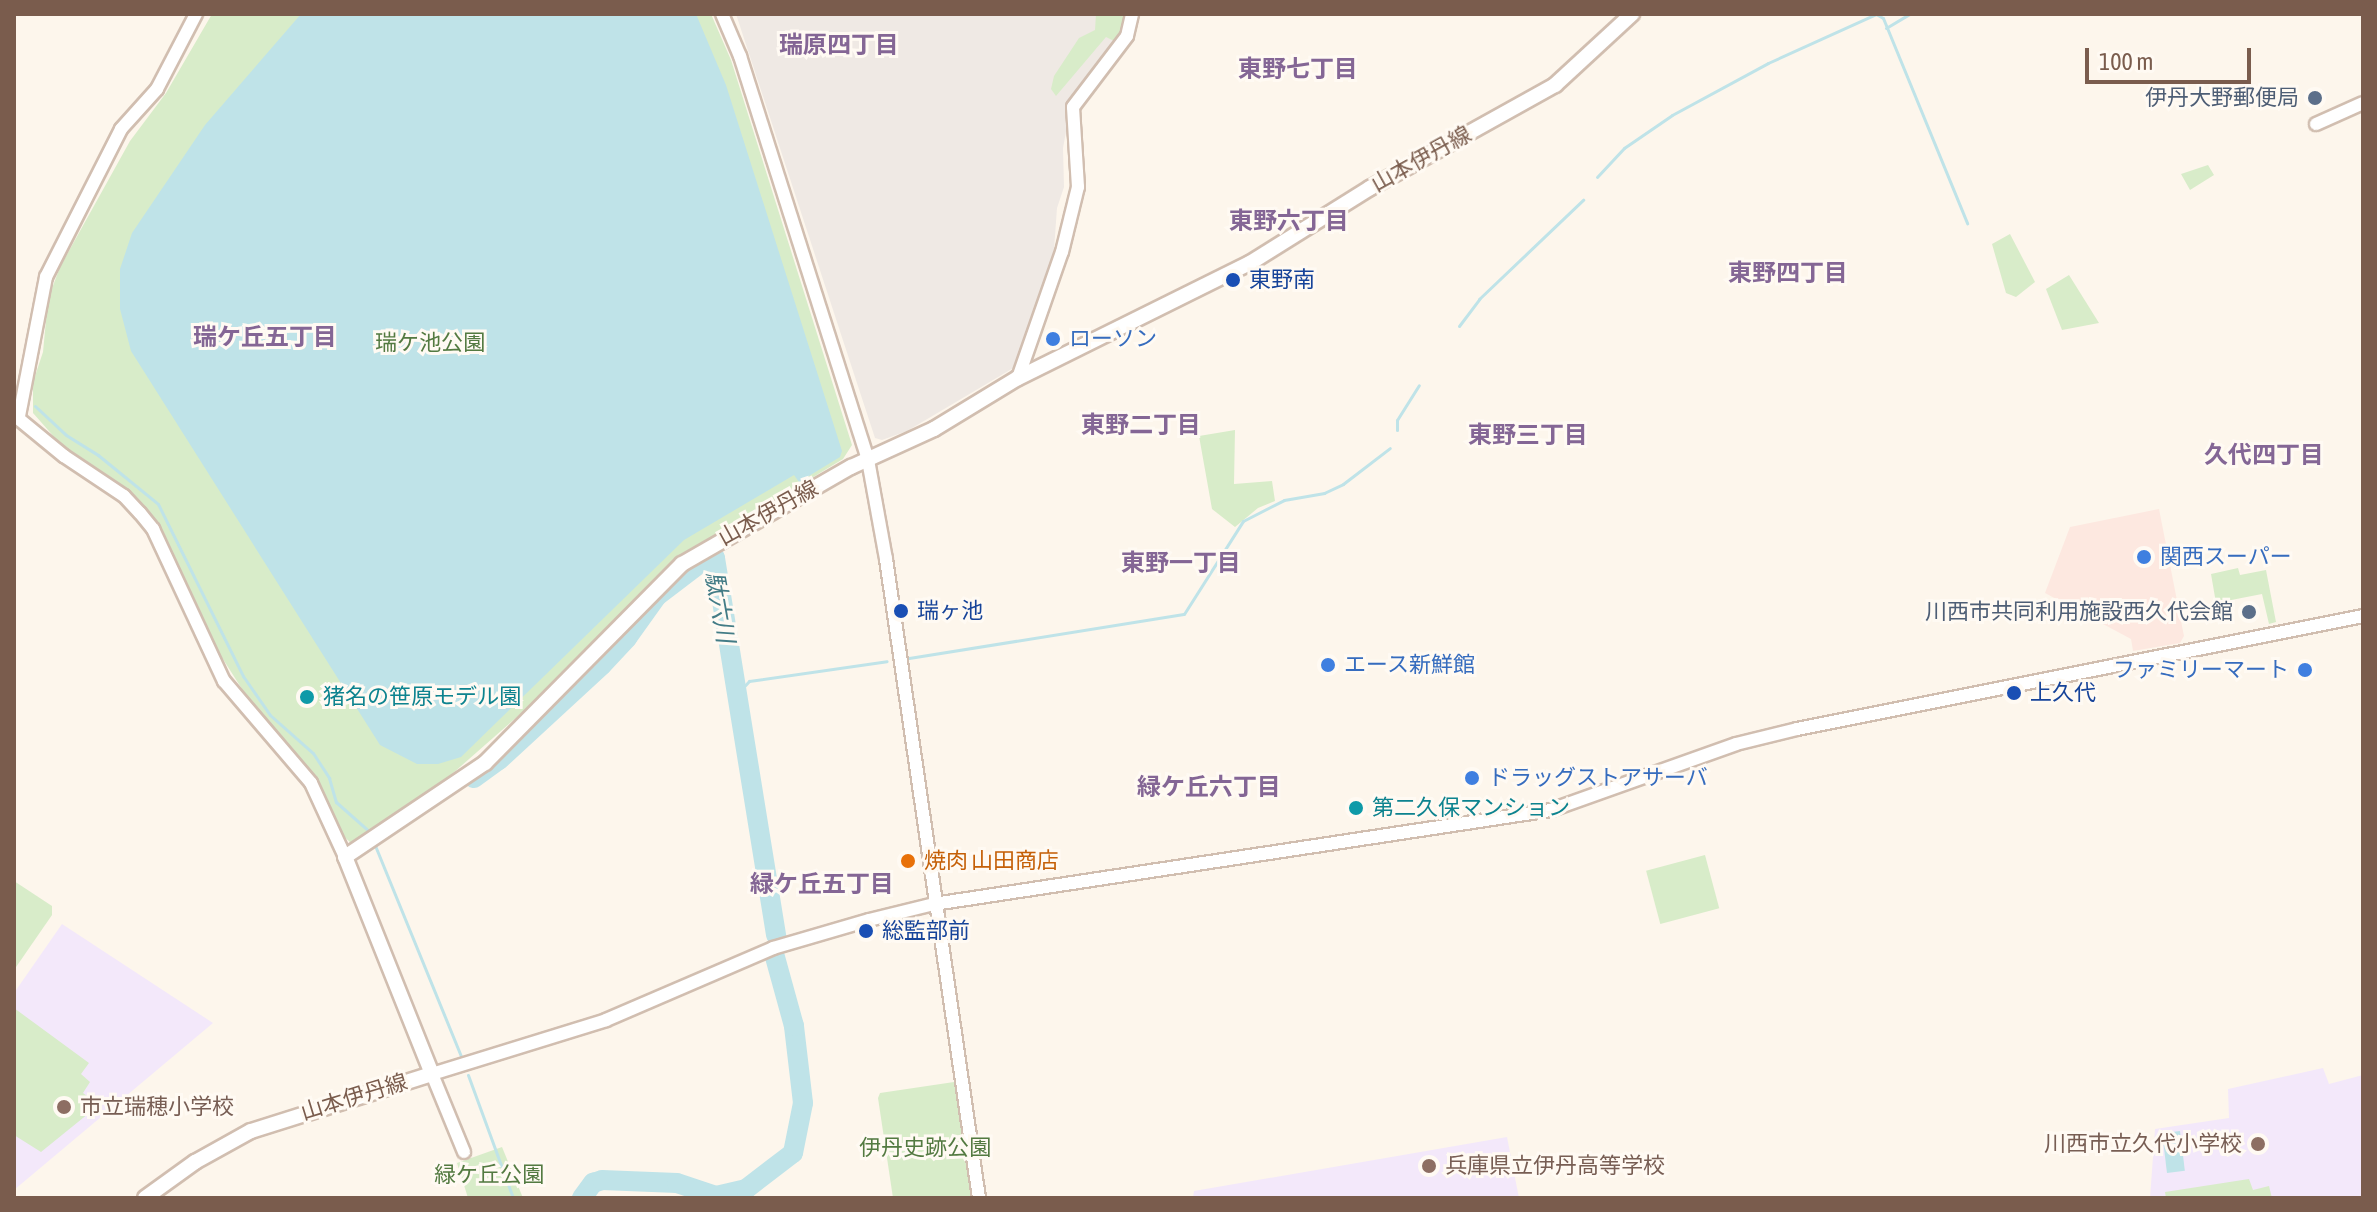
<!DOCTYPE html>
<html>
<head>
<meta charset="utf-8">
<style>
  body { margin:0 }
  #map { position:relative; width:2377px; height:1212px; overflow:hidden; background:#fdf6ec; font-family:"Asap Condensed","Noto Sans JP",sans-serif }
  div>[style] { position:absolute }
  .commercial>* { inset:0; background:#fde8e0 }
  .industrial>* { inset:0; background:#efe9e4 }
  .education>* { inset:0; background:#f3e8fa }
  .green>* { inset:0; background:#d8ecc9; transform-origin:0 0 }
  .water>* { inset:0; background:#bfe3e8; transform-origin:0 0 }
  .stream>* { height:3px; margin:-1.5px; padding:0 1.5px; transform-origin:1.5px; border-radius:1.5px; background:#bfe3e8 }
  .river>* { height:20px; margin:-10px; padding:0 10px; transform-origin:10px; border-radius:10px; background:#bfe3e8 }
  .roads { filter:drop-shadow(2px 0 #d1beb0) drop-shadow(-2px 0 #d1beb0) drop-shadow(0 2px #d1beb0) drop-shadow(0 -2px #d1beb0) }
  .tertiary>* { height:12px; margin:-6px; padding:0 6px; transform-origin:6px; border-radius:6px; background:#fff }
  .secondary>* { height:14px; margin:-7px; padding:0 7px; transform-origin:7px; border-radius:7px; background:#fff }
  .dots>* { width:22px; height:22px; translate:-50% -50%; box-sizing:border-box; border:4px solid #fffaf3; border-radius:50% }
  span { translate:-50% -50%; white-space:nowrap; text-align:center; line-height:1.15; -webkit-text-stroke:6px #fffaf3; paint-order:stroke }
  .service-label { font-size:22px; color:#4e5e75 }
  .right { translate:-100% -50%; text-align:right }
  .street-label { font-size:22px; color:#7a5c4d }
  .transit-label { font-size:22px; color:#164399 }
  .left { translate:0 -50%; text-align:left }
  .shop-label { font-size:22px; color:#366cbe }
  .park-label { font-size:22px; color:#537a41 }
  .culture-label { font-size:22px; color:#0d838f }
  .food-label { font-size:22px; color:#c56008 }
  .education-label { font-size:22px; color:#785e54 }
  .neighbourhood-label { font-size:24px; color:#846695; font-weight:700 }
  .water-label { font-size:24px; color:#437c86; font-style:italic }
  .frame { position:absolute; inset:0; border:16px solid #7a5c4d; pointer-events:none }
  .scale { position:absolute; left:2085px; top:48px; width:166px; height:36px; box-sizing:border-box; border:4px solid #7a5c4d; border-top:0; padding-left:10px; font-size:24px; line-height:28px; white-space:nowrap; color:#7a5c4d; -webkit-text-stroke:6px #fffaf3; paint-order:stroke }
</style>
</head>
<body>
<div id="map">
  <div class="commercial">
    <i style="clip-path:polygon(2159px 509px,2184px 636px,2180px 643px,2133px 651px,2131px 639px,2045px 593px,2070px 527px)"></i>
  </div>
  <div class="industrial">
    <i style="clip-path:polygon(736px 14px,1126px 14px,1122px 32px,1065px 107px,1068px 121px,1063px 148px,1064px 187px,1057px 208px,1054px 250px,1015px 367px,907px 431px,882px 440px,875px 438px)"></i>
  </div>
  <div class="education">
    <i style="clip-path:polygon(62px 924px,213px 1023px,14px 1190px,14px 993px)"></i>
    <i style="clip-path:polygon(2323px 1068px,2329px 1084px,2363px 1075px,2363px 1198px,2150px 1198px,2155px 1129px,2229px 1118px,2228px 1089px)"></i>
    <i style="clip-path:polygon(1507px 1137px,1519px 1198px,1193px 1198px,1194px 1191px)"></i>
  </div>
  <div class="green">
    <i style="clip-path:polygon(212px 14px,711px 14px,731px 60px,852px 445px,843px 459px,680px 558px,543px 694px,452px 774px,353px 845px,336px 829px,301px 761px,242px 689px,214px 645px,153px 519px,133px 496px,63px 447px,33px 413px,33px 382px,43px 352px,48px 299px,60px 267px,130px 141px,166px 93px)"></i>
    <i style="clip-path:polygon(1096px 14px,1126px 14px,1122px 32px,1114px 41px,1106px 37px,1056px 96px,1051px 89px,1054px 76px,1079px 38px,1095px 30px)"></i>
    <i style="clip-path:polygon(2208px 165px,2214px 175px,2190px 190px,2181px 174px)"></i>
    <i style="clip-path:polygon(2010px 234px,2035px 282px,2016px 297px,2006px 293px,1992px 244px)"></i>
    <i style="clip-path:polygon(2069px 275px,2099px 323px,2062px 330px,2046px 289px)"></i>
    <i style="clip-path:polygon(1235px 430px,1234px 484px,1272px 481px,1275px 501px,1258px 508px,1235px 527px,1212px 509px,1199px 436px)"></i>
    <i style="clip-path:polygon(2238px 568px,2240px 575px,2266px 570px,2276px 622px,2269px 624px,2262px 594px,2216px 603px,2211px 574px)"></i>
    <i style="left:1705px;top:855px;width:55px;height:61px;rotate:75deg"></i>
    <i style="clip-path:polygon(14px 881px,52px 906px,52px 915px,14px 970px)"></i>
    <i style="clip-path:polygon(14px 1008px,89px 1063px,81px 1074px,90px 1082px,83px 1093px,99px 1105px,41px 1152px,14px 1135px)"></i>
    <i style="clip-path:polygon(954px 1082px,973px 1198px,893px 1198px,878px 1098px,880px 1093px)"></i>
    <i style="clip-path:polygon(502px 1147px,523px 1198px,468px 1198px,457px 1163px)"></i>
    <i style="clip-path:polygon(2249px 1179px,2253px 1190px,2269px 1186px,2272px 1198px,2166px 1198px,2165px 1192px)"></i>
  </div>
  <div class="water">
    <i style="clip-path:polygon(301px 14px,696px 14px,726px 85px,842px 451px,840px 457px,799px 482px,794px 475px,684px 540px,461px 757px,438px 764px,417px 764px,380px 745px,131px 351px,120px 309px,120px 269px,132px 233px,205px 125px)"></i>
    <i style="left:2180px;top:1131px;width:40px;height:18px;rotate:83deg"></i>
  </div>
  <div class="stream">
    <i style="left:1886px;top:28px;width:27px;rotate:-31deg"></i>
    <i style="left:1597px;top:177px;width:40px;rotate:-47deg"></i>
    <i style="left:1624px;top:148px;width:58px;rotate:-34.5deg"></i>
    <i style="left:1672px;top:115px;width:109px;rotate:-28.4deg"></i>
    <i style="left:1768px;top:63px;width:119px;rotate:-24.4deg"></i>
    <i style="left:1876px;top:14px;width:8px;rotate:30deg"></i>
    <i style="left:1883px;top:18px;width:222px;rotate:67.7deg"></i>
    <i style="left:1459px;top:326px;width:34px;rotate:-53deg"></i>
    <i style="left:1479px;top:299px;width:144px;rotate:-43.6deg"></i>
    <i style="left:14px;top:389px;width:3px;rotate:72deg"></i>
    <i style="left:35px;top:406px;width:42px;rotate:43.1deg"></i>
    <i style="left:66px;top:435px;width:38px;rotate:32deg"></i>
    <i style="left:98px;top:455px;width:77px;rotate:39.2deg"></i>
    <i style="left:158px;top:504px;width:192px;rotate:63.7deg"></i>
    <i style="left:243px;top:676px;width:47px;rotate:55.3deg"></i>
    <i style="left:270px;top:715px;width:57px;rotate:41.5deg"></i>
    <i style="left:313px;top:753px;width:30px;rotate:57deg"></i>
    <i style="left:329px;top:778px;width:25px;rotate:74deg"></i>
    <i style="left:336px;top:802px;width:45px;rotate:41.4deg"></i>
    <i style="left:1397px;top:430px;width:10px;rotate:-90deg"></i>
    <i style="left:1397px;top:420px;width:41px;rotate:-57.8deg"></i>
    <i style="left:909px;top:658px;width:278px;rotate:-9.1deg"></i>
    <i style="left:1184px;top:614px;width:110px;rotate:-57.6deg"></i>
    <i style="left:1243px;top:521px;width:46px;rotate:-27.1deg"></i>
    <i style="left:1284px;top:500px;width:41px;rotate:-9.9deg"></i>
    <i style="left:1324px;top:493px;width:21px;rotate:-25deg"></i>
    <i style="left:1343px;top:484px;width:59px;rotate:-37.5deg"></i>
    <i style="left:737px;top:694px;width:18px;rotate:-47deg"></i>
    <i style="left:749px;top:681px;width:139px;rotate:-8.2deg"></i>
    <i style="left:374px;top:843px;width:230px;rotate:67.8deg"></i>
    <i style="left:468px;top:1075px;width:131px;rotate:69.9deg"></i>
  </div>
  <div class="river">
    <i style="left:474px;top:778px;width:31px;rotate:-36deg"></i>
    <i style="left:499px;top:760px;width:140px;rotate:-42.7deg"></i>
    <i style="left:602px;top:665px;width:37px;rotate:-47deg"></i>
    <i style="left:627px;top:638px;width:52px;rotate:-54.5deg"></i>
    <i style="left:657px;top:596px;width:68px;rotate:-37.2deg"></i>
    <i style="left:711px;top:555px;width:5px;rotate:37deg"></i>
    <i style="left:715px;top:558px;width:382px;rotate:80.8deg"></i>
    <i style="left:582px;top:1198px;width:19px;rotate:-54deg"></i>
    <i style="left:593px;top:1183px;width:9px;rotate:-18deg"></i>
    <i style="left:602px;top:1180px;width:75px;rotate:2.3deg"></i>
    <i style="left:677px;top:1183px;width:41px;rotate:18.4deg"></i>
    <i style="left:716px;top:1196px;width:31px;rotate:-13deg"></i>
    <i style="left:746px;top:1189px;width:59px;rotate:-37.5deg"></i>
    <i style="left:793px;top:1153px;width:51px;rotate:-78.7deg"></i>
    <i style="left:803px;top:1103px;width:78px;rotate:-96.7deg"></i>
    <i style="left:794px;top:1026px;width:72px;rotate:-105.4deg"></i>
  </div>
  <div class="roads">
    <div class="tertiary">
      <i style="left:722px;top:14px;width:46px;rotate:66.8deg"></i>
      <i style="left:740px;top:56px;width:424px;rotate:72.4deg"></i>
      <i style="left:868px;top:460px;width:101px;rotate:79.7deg"></i>
      <i style="left:886px;top:559px;width:646px;rotate:81.72deg"></i>
      <i style="left:2316px;top:124px;width:51px;rotate:-24.1deg"></i>
      <i style="left:1018px;top:378px;width:133px;rotate:-70.8deg"></i>
      <i style="left:1062px;top:252px;width:67px;rotate:-76.2deg"></i>
      <i style="left:1078px;top:187px;width:80px;rotate:-93.6deg"></i>
      <i style="left:1073px;top:107px;width:89px;rotate:-52.7deg"></i>
      <i style="left:1127px;top:36px;width:23px;rotate:-77deg"></i>
      <i style="left:14px;top:415px;width:65px;rotate:39.4deg"></i>
      <i style="left:64px;top:456px;width:72px;rotate:33.7deg"></i>
      <i style="left:124px;top:496px;width:23px;rotate:47deg"></i>
      <i style="left:140px;top:513px;width:21px;rotate:51deg"></i>
      <i style="left:153px;top:529px;width:168px;rotate:65deg"></i>
      <i style="left:224px;top:681px;width:134px;rotate:49.5deg"></i>
      <i style="left:311px;top:783px;width:81px;rotate:65.3deg"></i>
      <i style="left:19px;top:416px;width:142px;rotate:-79deg"></i>
      <i style="left:46px;top:277px;width:166px;rotate:-63.1deg"></i>
      <i style="left:121px;top:129px;width:54px;rotate:-48deg"></i>
      <i style="left:157px;top:89px;width:85px;rotate:-62.5deg"></i>
      <i style="left:464px;top:1152px;width:84px;rotate:-112.3deg"></i>
      <i style="left:432px;top:1074px;width:182px;rotate:-17.2deg"></i>
      <i style="left:606px;top:1020px;width:182px;rotate:-23.3deg"></i>
      <i style="left:773px;top:948px;width:100px;rotate:-16.3deg"></i>
      <i style="left:869px;top:920px;width:67px;rotate:-13.8deg"></i>
      <i style="left:934px;top:904px;width:624px;rotate:-8.66deg"></i>
      <i style="left:1551px;top:810px;width:196px;rotate:-19.6deg"></i>
      <i style="left:1736px;top:744px;width:63px;rotate:-13.8deg"></i>
      <i style="left:1797px;top:729px;width:577px;rotate:-11.29deg"></i>
    </div>
    <div class="secondary">
      <i style="left:145px;top:1198px;width:62px;rotate:-35.8deg"></i>
      <i style="left:195px;top:1162px;width:64px;rotate:-29deg"></i>
      <i style="left:251px;top:1131px;width:190px;rotate:-17.5deg"></i>
      <i style="left:432px;top:1074px;width:234px;rotate:-111.8deg"></i>
      <i style="left:345px;top:857px;width:169px;rotate:-33.9deg"></i>
      <i style="left:485px;top:763px;width:280px;rotate:-45.3deg"></i>
      <i style="left:682px;top:564px;width:195px;rotate:-29.9deg"></i>
      <i style="left:851px;top:467px;width:91px;rotate:-24.6deg"></i>
      <i style="left:934px;top:429px;width:98px;rotate:-31.3deg"></i>
      <i style="left:1018px;top:378px;width:259px;rotate:-26.4deg"></i>
      <i style="left:1250px;top:263px;width:142px;rotate:-32deg"></i>
      <i style="left:1370px;top:188px;width:212px;rotate:-29.1deg"></i>
      <i style="left:1555px;top:85px;width:105px;rotate:-42.7deg"></i>
    </div>
  </div>
  <div class="dots">
    <i style="left:2315px;top:98px;background:#5c6f8a"></i>
    <i style="left:1233px;top:280px;background:#1a4fb4"></i>
    <i style="left:1053px;top:339px;background:#3f7fe0"></i>
    <i style="left:2144px;top:557px;background:#3f7fe0"></i>
    <i style="left:901px;top:611px;background:#1a4fb4"></i>
    <i style="left:2249px;top:612px;background:#5c6f8a"></i>
    <i style="left:1328px;top:665px;background:#3f7fe0"></i>
    <i style="left:2305px;top:670px;background:#3f7fe0"></i>
    <i style="left:2014px;top:693px;background:#1a4fb4"></i>
    <i style="left:307px;top:697px;background:#0f9aa8"></i>
    <i style="left:1472px;top:778px;background:#3f7fe0"></i>
    <i style="left:1356px;top:808px;background:#0f9aa8"></i>
    <i style="left:908px;top:861px;background:#e8710a"></i>
    <i style="left:866px;top:931px;background:#1a4fb4"></i>
    <i style="left:64px;top:1107px;background:#8d6e63"></i>
    <i style="left:2258px;top:1144px;background:#8d6e63"></i>
    <i style="left:1429px;top:1166px;background:#8d6e63"></i>
  </div>
  <div class="service-label">
    <span class="right" style="left:2299px;top:98px">伊丹大野郵便局</span>
    <span class="right" style="left:2233px;top:612px">川西市共同利用施設西久代会館</span>
  </div>
  <div class="street-label">
    <span style="left:1421px;top:159px;rotate:-29deg">山本伊丹線</span>
    <span style="left:768px;top:513px;rotate:-29deg">山本伊丹線</span>
    <span style="left:354px;top:1097px;rotate:-17deg">山本伊丹線</span>
  </div>
  <div class="transit-label">
    <span class="left" style="left:1249px;top:280px">東野南</span>
    <span class="left" style="left:917px;top:611px">瑞ヶ池</span>
    <span class="left" style="left:2030px;top:693px">上久代</span>
    <span class="left" style="left:882px;top:931px">総監部前</span>
  </div>
  <div class="shop-label">
    <span class="left" style="left:1069px;top:339px">ローソン</span>
    <span class="left" style="left:2160px;top:557px">関西スーパー</span>
    <span class="left" style="left:1344px;top:665px">エース新鮮館</span>
    <span class="right" style="left:2289px;top:670px">ファミリーマート</span>
    <span class="left" style="left:1488px;top:778px">ドラッグストアサーバ</span>
  </div>
  <div class="park-label">
    <span style="left:430px;top:343px">瑞ケ池公園</span>
    <span style="left:925px;top:1148px">伊丹史跡公園</span>
    <span style="left:489px;top:1175px">緑ケ丘公園</span>
  </div>
  <div class="culture-label">
    <span class="left" style="left:323px;top:697px">猪名の笹原モデル園</span>
    <span class="left" style="left:1372px;top:808px">第二久保マンション</span>
  </div>
  <div class="food-label">
    <span class="left" style="left:924px;top:861px">焼肉 山田商店</span>
  </div>
  <div class="education-label">
    <span class="left" style="left:80px;top:1107px">市立瑞穂小学校</span>
    <span class="right" style="left:2242px;top:1144px">川西市立久代小学校</span>
    <span class="left" style="left:1445px;top:1166px">兵庫県立伊丹高等学校</span>
  </div>
  <div class="neighbourhood-label">
    <span style="left:839px;top:45px">瑞原四丁目</span>
    <span style="left:1298px;top:69px">東野七丁目</span>
    <span style="left:1289px;top:221px">東野六丁目</span>
    <span style="left:1788px;top:273px">東野四丁目</span>
    <span style="left:265px;top:337px">瑞ケ丘五丁目</span>
    <span style="left:1141px;top:425px">東野二丁目</span>
    <span style="left:1528px;top:435px">東野三丁目</span>
    <span style="left:2264px;top:455px">久代四丁目</span>
    <span style="left:1181px;top:563px">東野一丁目</span>
    <span style="left:1209px;top:787px">緑ケ丘六丁目</span>
    <span style="left:822px;top:884px">緑ケ丘五丁目</span>
  </div>
  <div class="water-label">
    <span style="left:720px;top:607px;rotate:80deg">駄六川</span>
  </div>
  <div class="frame"></div>
  <div class="scale">100 m</div>
</div>
</body>
</html>
